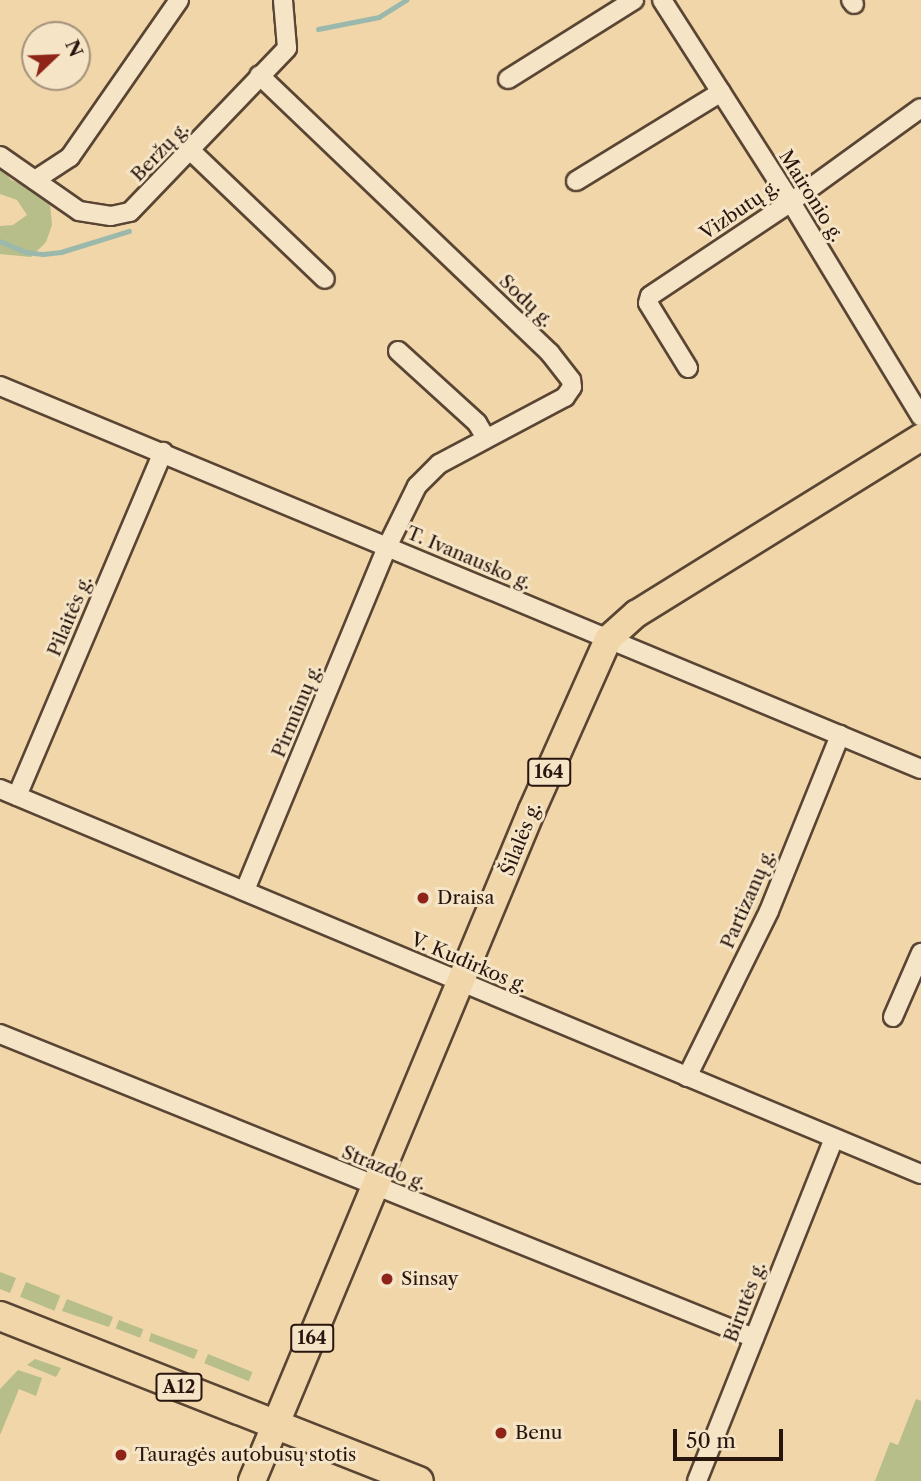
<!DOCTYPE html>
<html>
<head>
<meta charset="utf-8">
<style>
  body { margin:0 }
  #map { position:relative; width:921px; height:1481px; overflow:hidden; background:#f0d6a8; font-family:"Libre Caslon Text",serif }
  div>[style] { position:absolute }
  .green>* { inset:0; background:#b7be8a; transform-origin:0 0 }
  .stream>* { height:4.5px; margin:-2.25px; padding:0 2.25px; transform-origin:2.25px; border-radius:2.25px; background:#9ab9ac }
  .roads { filter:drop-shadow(2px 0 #5a4534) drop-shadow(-2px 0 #5a4534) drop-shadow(0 2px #5a4534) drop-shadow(0 -2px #5a4534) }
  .minor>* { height:18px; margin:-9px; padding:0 9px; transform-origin:9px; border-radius:9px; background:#f5e4c6 }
  .primary>* { height:26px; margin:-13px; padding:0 13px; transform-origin:13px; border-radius:13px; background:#f0d6a8 }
  .trunk>* { height:28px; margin:-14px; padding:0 14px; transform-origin:14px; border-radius:14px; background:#f0d6a8 }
  .dots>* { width:19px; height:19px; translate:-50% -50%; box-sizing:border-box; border:4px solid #f5e4c6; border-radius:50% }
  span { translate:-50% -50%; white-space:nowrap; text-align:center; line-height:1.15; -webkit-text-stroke:6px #f5e4c6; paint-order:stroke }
  .shield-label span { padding:2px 5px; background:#f5e4c6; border:2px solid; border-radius:5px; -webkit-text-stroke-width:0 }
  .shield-label { font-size:18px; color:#28150e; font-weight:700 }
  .street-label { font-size:19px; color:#28150e }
  .poi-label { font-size:19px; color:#28150e }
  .left { translate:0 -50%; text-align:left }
  .north { position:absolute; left:21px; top:21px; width:70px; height:70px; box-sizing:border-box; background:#f5e4c6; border:2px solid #a3917c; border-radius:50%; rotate:67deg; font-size:19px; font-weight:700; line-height:28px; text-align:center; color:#28150e }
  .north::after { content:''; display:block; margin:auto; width:24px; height:32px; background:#8f2418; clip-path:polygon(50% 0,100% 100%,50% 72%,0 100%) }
  .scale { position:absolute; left:673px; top:1429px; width:110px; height:32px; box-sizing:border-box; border:4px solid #28150e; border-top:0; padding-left:9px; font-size:21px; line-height:24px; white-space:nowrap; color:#28150e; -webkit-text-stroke:5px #f5e4c6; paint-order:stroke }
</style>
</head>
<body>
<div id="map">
  <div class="green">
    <i style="clip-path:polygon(0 166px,11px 180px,33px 188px,50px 203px,52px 225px,46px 242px,31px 257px,0 254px,0 226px,13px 225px,27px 215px,17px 200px,0 194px)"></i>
    <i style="clip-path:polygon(0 1272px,16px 1278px,10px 1293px,0 1289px)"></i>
    <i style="left:26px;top:1282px;width:37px;height:16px;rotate:22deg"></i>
    <i style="clip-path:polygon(67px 1299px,113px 1317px,109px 1327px,62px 1311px)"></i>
    <i style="left:119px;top:1320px;width:26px;height:9px;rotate:21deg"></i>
    <i style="clip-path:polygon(151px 1333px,198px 1350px,194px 1359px,149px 1341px)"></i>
    <i style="left:208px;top:1354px;width:48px;height:10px;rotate:22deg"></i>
    <i style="clip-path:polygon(35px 1359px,61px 1368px,56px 1377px,27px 1365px)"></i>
    <i style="clip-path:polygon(18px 1370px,42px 1378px,36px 1396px,19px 1389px,0 1435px,0 1389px)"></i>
    <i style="clip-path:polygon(916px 1399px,921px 1401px,921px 1481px,875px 1481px,890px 1442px,898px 1445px)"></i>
  </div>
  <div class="stream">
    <i style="left:318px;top:29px;width:62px;rotate:-11.1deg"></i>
    <i style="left:379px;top:17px;width:32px;rotate:-32deg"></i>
    <i style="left:0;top:241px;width:28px;rotate:23deg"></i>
    <i style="left:26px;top:252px;width:17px;rotate:7deg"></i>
    <i style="left:43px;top:254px;width:18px;rotate:-6deg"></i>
    <i style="left:61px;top:252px;width:71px;rotate:-17.2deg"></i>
  </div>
  <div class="roads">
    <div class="minor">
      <i style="left:662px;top:0;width:240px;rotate:57.4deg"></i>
      <i style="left:791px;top:202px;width:251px;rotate:58.8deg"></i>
      <i style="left:851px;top:0;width:5px;rotate:53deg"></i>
      <i style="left:508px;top:79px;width:149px;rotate:-32.1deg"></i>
      <i style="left:191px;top:151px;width:185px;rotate:43.7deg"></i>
      <i style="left:0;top:156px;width:96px;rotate:34.8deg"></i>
      <i style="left:79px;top:211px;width:32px;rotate:9deg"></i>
      <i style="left:111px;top:216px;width:19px;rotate:-12deg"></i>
      <i style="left:130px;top:212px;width:227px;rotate:-46.2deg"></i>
      <i style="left:287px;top:48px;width:48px;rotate:-94.8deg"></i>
      <i style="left:35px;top:180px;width:42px;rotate:-33.3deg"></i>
      <i style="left:70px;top:157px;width:191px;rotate:-55.2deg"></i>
      <i style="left:576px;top:181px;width:170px;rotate:-31.5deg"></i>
      <i style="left:398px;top:351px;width:107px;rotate:42.3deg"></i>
      <i style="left:477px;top:423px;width:17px;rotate:59deg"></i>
      <i style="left:688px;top:368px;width:76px;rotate:-121.6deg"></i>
      <i style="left:648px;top:303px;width:7px;rotate:-74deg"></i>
      <i style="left:650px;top:296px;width:169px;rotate:-33.7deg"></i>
      <i style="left:791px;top:202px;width:160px;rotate:-35.9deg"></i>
      <i style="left:0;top:386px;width:997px;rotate:22.58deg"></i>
      <i style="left:0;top:789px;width:998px;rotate:22.69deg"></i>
      <i style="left:17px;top:796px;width:374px;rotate:-67deg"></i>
      <i style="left:245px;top:890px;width:371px;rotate:-67.5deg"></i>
      <i style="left:387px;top:547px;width:68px;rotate:-63.8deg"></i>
      <i style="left:417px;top:486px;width:31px;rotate:-45deg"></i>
      <i style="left:439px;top:464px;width:143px;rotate:-28deg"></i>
      <i style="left:565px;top:397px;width:12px;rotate:-55deg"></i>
      <i style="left:572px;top:387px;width:7px;rotate:-98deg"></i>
      <i style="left:571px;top:380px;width:34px;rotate:-128deg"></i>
      <i style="left:550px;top:353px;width:402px;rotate:-136.3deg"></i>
      <i style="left:893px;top:1017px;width:70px;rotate:-66.4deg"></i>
      <i style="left:0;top:1034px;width:813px;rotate:21.96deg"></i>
      <i style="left:687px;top:1077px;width:185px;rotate:-63.7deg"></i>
      <i style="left:769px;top:911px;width:190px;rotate:-68deg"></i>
      <i style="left:697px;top:1481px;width:368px;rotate:-68.2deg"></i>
    </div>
    <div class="primary">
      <i style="left:252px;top:1481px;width:727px;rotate:-67.35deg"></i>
      <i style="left:532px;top:810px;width:187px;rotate:-66deg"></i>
      <i style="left:608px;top:639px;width:38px;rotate:-42deg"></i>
      <i style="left:636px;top:614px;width:335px;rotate:-31.8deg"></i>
    </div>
    <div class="trunk">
      <i style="left:0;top:1316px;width:450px;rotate:21.5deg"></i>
    </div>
  </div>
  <div class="dots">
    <i style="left:423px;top:898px;background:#8f2418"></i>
    <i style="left:387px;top:1279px;background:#8f2418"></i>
    <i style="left:501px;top:1433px;background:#8f2418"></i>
    <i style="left:121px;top:1455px;background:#8f2418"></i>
  </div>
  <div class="shield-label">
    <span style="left:549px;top:772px">164</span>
    <span style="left:312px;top:1338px">164</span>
    <span style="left:179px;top:1387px">A12</span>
  </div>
  <div class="street-label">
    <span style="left:160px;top:152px;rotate:-46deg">Beržų g.</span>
    <span style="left:811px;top:196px;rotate:58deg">Maironio g.</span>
    <span style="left:740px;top:210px;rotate:-34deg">Vizbutų g.</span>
    <span style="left:526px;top:301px;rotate:44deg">Sodų g.</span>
    <span style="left:469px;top:558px;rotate:23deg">T. Ivanausko g.</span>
    <span style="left:70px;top:616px;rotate:-67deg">Pilaitės g.</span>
    <span style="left:297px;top:711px;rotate:-67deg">Pirmūnų g.</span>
    <span style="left:521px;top:839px;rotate:-68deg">Šilalės g.</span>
    <span style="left:748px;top:899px;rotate:-66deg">Partizanų g.</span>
    <span style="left:469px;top:963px;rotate:23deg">V. Kudirkos g.</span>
    <span style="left:384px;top:1168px;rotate:22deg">Strazdo g.</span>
    <span style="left:745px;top:1302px;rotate:-69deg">Birutės g.</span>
  </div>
  <div class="poi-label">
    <span class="left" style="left:437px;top:898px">Draisa</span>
    <span class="left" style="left:401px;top:1279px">Sinsay</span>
    <span class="left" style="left:515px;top:1433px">Benu</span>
    <span class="left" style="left:135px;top:1455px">Tauragės autobusų stotis</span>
  </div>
  <div class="north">N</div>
  <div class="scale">50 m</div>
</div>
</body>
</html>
